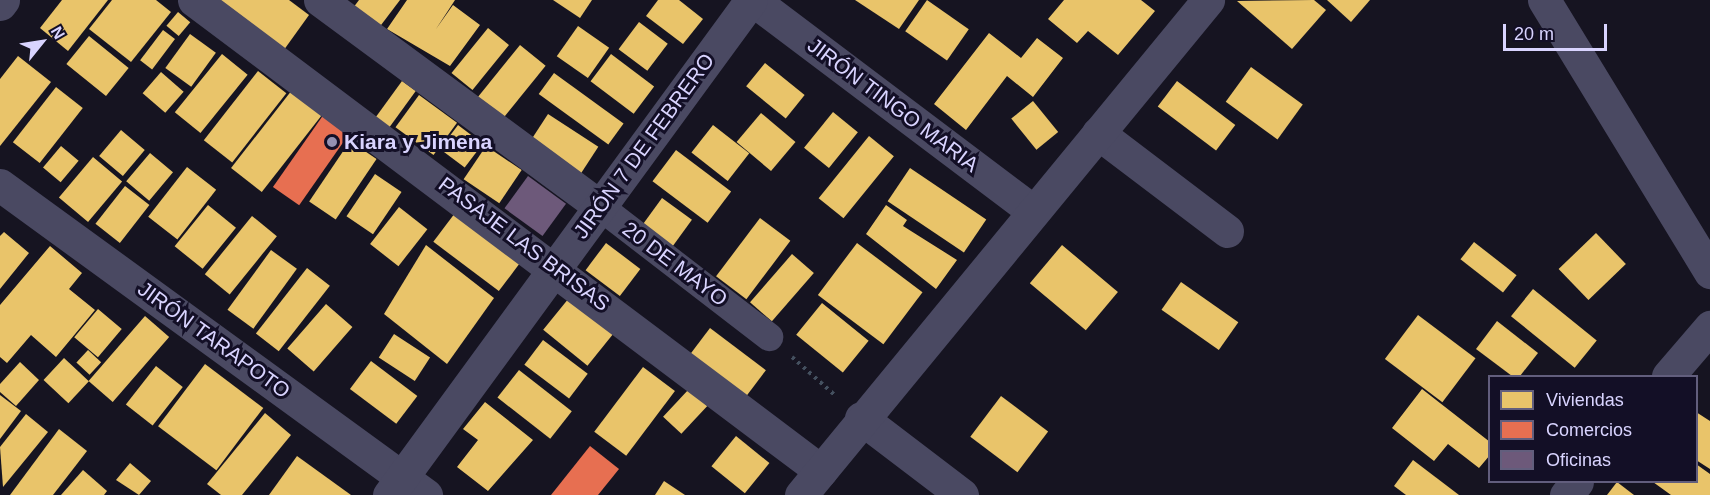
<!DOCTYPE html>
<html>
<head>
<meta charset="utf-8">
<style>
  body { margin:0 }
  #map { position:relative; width:1710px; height:495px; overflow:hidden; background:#161421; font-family:Arial,sans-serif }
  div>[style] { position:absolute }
  .homes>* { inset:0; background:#e9c46a; transform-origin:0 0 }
  .shops>* { inset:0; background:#e76f51; transform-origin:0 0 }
  .offices>* { inset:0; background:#6d597a; transform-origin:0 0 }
  .path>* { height:4px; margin-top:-2px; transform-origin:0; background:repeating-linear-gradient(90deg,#44505f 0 3px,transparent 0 7.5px) }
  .pedestrian>* { height:28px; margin:-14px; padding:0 14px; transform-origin:14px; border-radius:14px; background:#4a4962 }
  .minor>* { height:33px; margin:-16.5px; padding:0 16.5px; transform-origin:16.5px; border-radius:16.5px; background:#4a4962 }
  .tertiary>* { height:33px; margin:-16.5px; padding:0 16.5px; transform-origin:16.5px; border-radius:16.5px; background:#4a4962 }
  .dots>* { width:16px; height:16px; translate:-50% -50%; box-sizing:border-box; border:3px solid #130f26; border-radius:50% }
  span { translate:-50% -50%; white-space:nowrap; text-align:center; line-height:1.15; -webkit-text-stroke:6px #130f26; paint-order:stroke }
  .street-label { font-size:21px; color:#d9d4ff }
  .poi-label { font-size:21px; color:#d9d4ff; font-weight:700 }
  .left { translate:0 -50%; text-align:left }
  .legend { position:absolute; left:1488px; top:375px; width:210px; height:108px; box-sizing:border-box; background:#130f26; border:2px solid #625e7d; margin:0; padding:8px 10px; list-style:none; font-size:18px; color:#d9d4ff }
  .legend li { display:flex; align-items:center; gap:12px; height:30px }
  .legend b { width:30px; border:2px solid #625e7d }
  .north { position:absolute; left:12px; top:12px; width:60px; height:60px; -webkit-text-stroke:4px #130f26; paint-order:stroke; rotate:60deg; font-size:16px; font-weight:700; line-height:24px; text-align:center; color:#d9d4ff }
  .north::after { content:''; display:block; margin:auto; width:21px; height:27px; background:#d9d4ff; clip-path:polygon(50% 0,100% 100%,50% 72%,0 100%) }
  .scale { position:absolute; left:1503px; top:24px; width:104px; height:27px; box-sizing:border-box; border:3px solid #d9d4ff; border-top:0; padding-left:8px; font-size:18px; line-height:21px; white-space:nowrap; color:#d9d4ff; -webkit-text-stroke:4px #130f26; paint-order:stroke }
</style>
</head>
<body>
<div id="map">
  <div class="homes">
    <i style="clip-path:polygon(62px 0,108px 0,68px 51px,40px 28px)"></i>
    <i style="clip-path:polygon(112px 0,156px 0,171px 12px,131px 62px,89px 29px)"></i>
    <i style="clip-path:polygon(207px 0,289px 0,309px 15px,281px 54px)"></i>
    <i style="clip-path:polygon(359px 0,400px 0,375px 33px,350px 12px)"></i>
    <i style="clip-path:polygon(407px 0,455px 0,436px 29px,453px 5px,480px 25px,450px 66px,387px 29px)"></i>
    <i style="clip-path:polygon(553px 0,592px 0,580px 18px)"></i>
    <i style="clip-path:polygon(658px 0,679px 0,703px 19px,683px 44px,646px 16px)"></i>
    <i style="clip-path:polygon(855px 0,919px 0,899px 29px)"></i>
    <i style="left:927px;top:0;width:51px;height:38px;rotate:35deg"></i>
    <i style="clip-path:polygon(1064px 0,1141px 0,1155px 11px,1118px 55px,1088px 31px,1077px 43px,1048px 19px)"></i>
    <i style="clip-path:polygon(1314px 0,1326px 10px,1292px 49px,1237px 1px)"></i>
    <i style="clip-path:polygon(1327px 0,1370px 0,1351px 22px)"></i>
    <i style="left:178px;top:12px;width:16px;height:18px;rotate:40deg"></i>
    <i style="left:639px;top:22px;width:36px;height:34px;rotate:37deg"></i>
    <i style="left:578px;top:26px;width:38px;height:37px;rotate:35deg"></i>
    <i style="left:488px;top:28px;width:27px;height:58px;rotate:39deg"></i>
    <i style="left:163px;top:30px;width:15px;height:38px;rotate:37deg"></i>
    <i style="clip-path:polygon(989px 33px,1021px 58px,1037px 38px,1063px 58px,1033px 97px,1007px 76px,966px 130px,934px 104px)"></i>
    <i style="left:190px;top:34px;width:32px;height:42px;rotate:36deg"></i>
    <i style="left:89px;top:36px;width:51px;height:36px;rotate:39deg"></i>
    <i style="left:520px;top:45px;width:33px;height:72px;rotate:39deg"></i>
    <i style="left:222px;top:54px;width:33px;height:75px;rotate:39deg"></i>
    <i style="left:611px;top:54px;width:54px;height:34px;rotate:37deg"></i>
    <i style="clip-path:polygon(18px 56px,51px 82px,0 146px,0 79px)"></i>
    <i style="left:765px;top:63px;width:51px;height:30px;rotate:39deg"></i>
    <i style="left:1251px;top:67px;width:64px;height:43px;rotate:36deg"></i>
    <i style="left:258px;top:71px;width:36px;height:88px;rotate:38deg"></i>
    <i style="left:161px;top:72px;width:30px;height:28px;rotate:41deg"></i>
    <i style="left:554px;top:73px;width:86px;height:26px;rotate:36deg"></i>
    <i style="left:402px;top:81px;width:17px;height:46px;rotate:36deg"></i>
    <i style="left:1177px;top:81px;width:73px;height:32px;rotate:37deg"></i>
    <i style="left:56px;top:87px;width:34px;height:70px;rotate:38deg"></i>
    <i style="left:292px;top:90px;width:39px;height:99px;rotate:38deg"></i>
    <i style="left:419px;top:95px;width:47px;height:40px;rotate:36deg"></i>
    <i style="left:1033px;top:101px;width:40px;height:28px;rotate:51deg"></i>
    <i style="left:833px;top:112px;width:32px;height:46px;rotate:39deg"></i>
    <i style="left:761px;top:113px;width:45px;height:38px;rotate:40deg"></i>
    <i style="left:548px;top:114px;width:60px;height:35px;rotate:33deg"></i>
    <i style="left:458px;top:125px;width:31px;height:30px;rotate:37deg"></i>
    <i style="left:713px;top:125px;width:46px;height:35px;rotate:38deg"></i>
    <i style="left:121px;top:130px;width:31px;height:34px;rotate:40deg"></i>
    <i style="left:869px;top:136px;width:32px;height:80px;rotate:39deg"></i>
    <i style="left:350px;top:141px;width:32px;height:73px;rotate:34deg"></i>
    <i style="left:61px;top:146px;width:23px;height:28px;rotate:40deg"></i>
    <i style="left:486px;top:146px;width:43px;height:40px;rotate:34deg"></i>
    <i style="left:676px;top:150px;width:69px;height:39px;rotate:37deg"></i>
    <i style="left:150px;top:153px;width:30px;height:37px;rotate:40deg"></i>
    <i style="left:93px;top:157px;width:38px;height:53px;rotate:40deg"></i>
    <i style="left:187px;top:167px;width:37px;height:63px;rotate:38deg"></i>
    <i style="left:910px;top:168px;width:92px;height:40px;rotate:34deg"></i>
    <i style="left:375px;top:174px;width:32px;height:51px;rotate:34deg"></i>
    <i style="left:125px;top:186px;width:31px;height:48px;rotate:38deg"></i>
    <i style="left:662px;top:198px;width:37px;height:34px;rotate:36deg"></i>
    <i style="left:208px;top:205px;width:36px;height:53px;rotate:39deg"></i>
    <i style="clip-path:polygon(886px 205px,907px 220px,903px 226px,957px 260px,936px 289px,866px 234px)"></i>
    <i style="left:399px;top:207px;width:36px;height:47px;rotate:38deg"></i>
    <i style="left:455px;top:213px;width:82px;height:36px;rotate:37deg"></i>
    <i style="left:252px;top:216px;width:32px;height:75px;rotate:39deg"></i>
    <i style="left:760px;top:218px;width:38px;height:73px;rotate:37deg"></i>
    <i style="clip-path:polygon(4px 232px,29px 253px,0 289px,0 236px)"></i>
    <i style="left:1596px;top:233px;width:43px;height:52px;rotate:46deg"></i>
    <i style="left:1474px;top:242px;width:54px;height:22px;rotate:38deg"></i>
    <i style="left:606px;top:243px;width:43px;height:34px;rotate:37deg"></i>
    <i style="left:857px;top:243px;width:82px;height:65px;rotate:37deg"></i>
    <i style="clip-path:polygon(426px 245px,494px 298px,447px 364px,384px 314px)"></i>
    <i style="left:1062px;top:245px;width:73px;height:50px;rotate:40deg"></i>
    <i style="clip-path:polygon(50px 246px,82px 273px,69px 289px,95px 310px,56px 357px,31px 335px,7px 363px,0 357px,0 305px)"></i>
    <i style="left:271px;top:250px;width:32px;height:74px;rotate:36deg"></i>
    <i style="left:792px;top:254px;width:29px;height:64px;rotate:41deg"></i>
    <i style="left:307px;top:268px;width:29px;height:83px;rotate:38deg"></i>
    <i style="left:1181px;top:282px;width:70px;height:34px;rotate:35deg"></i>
    <i style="left:1533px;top:289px;width:82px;height:35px;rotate:39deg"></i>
    <i style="left:569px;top:298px;width:57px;height:41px;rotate:39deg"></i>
    <i style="left:822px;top:303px;width:60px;height:41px;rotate:39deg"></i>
    <i style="left:326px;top:304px;width:35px;height:59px;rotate:41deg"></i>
    <i style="left:98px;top:309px;width:31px;height:37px;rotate:40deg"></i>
    <i style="left:1418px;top:315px;width:72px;height:55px;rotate:37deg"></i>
    <i style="left:145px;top:316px;width:32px;height:86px;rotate:41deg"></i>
    <i style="clip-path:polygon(1497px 321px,1538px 353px,1520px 376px,1512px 376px,1476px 349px)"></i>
    <i style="left:710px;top:328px;width:70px;height:38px;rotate:37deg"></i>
    <i style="left:394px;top:334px;width:43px;height:28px;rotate:33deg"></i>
    <i style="left:543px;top:340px;width:56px;height:31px;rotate:37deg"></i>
    <i style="left:88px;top:350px;width:18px;height:17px;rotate:43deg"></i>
    <i style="left:64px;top:358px;width:34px;height:30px;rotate:43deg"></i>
    <i style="left:371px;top:361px;width:58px;height:35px;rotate:37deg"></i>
    <i style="clip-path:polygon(20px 362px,39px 380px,16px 406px,0 392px,0 384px)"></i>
    <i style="left:205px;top:364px;width:73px;height:78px;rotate:37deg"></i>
    <i style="left:156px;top:366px;width:34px;height:49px;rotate:38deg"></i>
    <i style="left:643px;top:367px;width:40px;height:81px;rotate:37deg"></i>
    <i style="left:519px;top:370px;width:67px;height:35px;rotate:38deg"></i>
    <i style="left:689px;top:389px;width:25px;height:38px;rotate:43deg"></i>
    <i style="clip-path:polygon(1422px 389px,1490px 442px,1490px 455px,1479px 468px,1448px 444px,1434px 461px,1392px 428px)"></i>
    <i style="clip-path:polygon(0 395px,21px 411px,0 439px)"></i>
    <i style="left:1001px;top:396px;width:59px;height:51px;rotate:37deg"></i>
    <i style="clip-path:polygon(485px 402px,533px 440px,488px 491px,457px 467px,478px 440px,463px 429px)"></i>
    <i style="clip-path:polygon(1696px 412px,1710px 421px,1710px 469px,1696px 460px)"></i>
    <i style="clip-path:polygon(265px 413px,291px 435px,242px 495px,221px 495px,207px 484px)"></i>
    <i style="clip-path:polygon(26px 414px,48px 432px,3px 487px,0 447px)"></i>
    <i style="clip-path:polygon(59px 429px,87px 451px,53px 495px,10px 495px)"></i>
    <i style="left:736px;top:436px;width:43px;height:39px;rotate:39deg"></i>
    <i style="clip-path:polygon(297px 456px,351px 495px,269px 495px)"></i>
    <i style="clip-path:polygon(1413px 460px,1459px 495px,1406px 495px,1394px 486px)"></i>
    <i style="clip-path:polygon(130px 463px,151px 481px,139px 495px,116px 480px)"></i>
    <i style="clip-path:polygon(1696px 464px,1710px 474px,1710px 495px,1671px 495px,1653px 482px,1696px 482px)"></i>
    <i style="clip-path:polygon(83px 470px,107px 491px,104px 495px,61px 495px)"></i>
    <i style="clip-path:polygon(664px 481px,685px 495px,655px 495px)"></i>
    <i style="clip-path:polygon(1617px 482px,1634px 495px,1607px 495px)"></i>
  </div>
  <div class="shops">
    <i style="left:324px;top:114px;width:32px;height:89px;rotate:35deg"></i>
    <i style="clip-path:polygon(590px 446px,619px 469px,598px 495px,551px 495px)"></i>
  </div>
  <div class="offices">
    <i style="left:528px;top:176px;width:47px;height:40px;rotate:36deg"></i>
  </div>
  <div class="path">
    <i style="left:792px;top:357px;width:59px;rotate:41.6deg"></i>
  </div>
  <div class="pedestrian">
    <i style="left:599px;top:206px;width:215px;rotate:37.6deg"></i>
  </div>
  <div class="minor">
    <i style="left:194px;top:0;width:784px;rotate:36.91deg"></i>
    <i style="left:320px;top:0;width:347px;rotate:36.4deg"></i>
    <i style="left:753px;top:0;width:351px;rotate:37deg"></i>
    <i style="left:0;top:4px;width:5px;rotate:-53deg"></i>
    <i style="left:1098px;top:133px;width:162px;rotate:37.2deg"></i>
    <i style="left:0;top:185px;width:527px;rotate:36.04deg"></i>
    <i style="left:1668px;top:376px;width:65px;rotate:-49.4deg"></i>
    <i style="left:861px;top:418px;width:127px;rotate:37.3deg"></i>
    <i style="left:389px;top:495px;width:613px;rotate:-53.82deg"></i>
    <i style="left:801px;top:495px;width:641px;rotate:-50.57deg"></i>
    <i style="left:1566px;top:495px;width:17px;rotate:-50deg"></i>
  </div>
  <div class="tertiary">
    <i style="left:1544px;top:0;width:319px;rotate:58.6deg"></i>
  </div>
  <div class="dots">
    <i style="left:332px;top:142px;background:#9591b1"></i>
  </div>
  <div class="street-label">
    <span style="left:893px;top:105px;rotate:37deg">JIRÓN TINGO MARIA</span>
    <span style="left:644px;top:146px;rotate:-54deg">JIRÓN 7 DE FEBRERO</span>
    <span style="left:524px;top:244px;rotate:37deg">PASAJE LAS BRISAS</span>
    <span style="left:675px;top:264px;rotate:37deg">20 DE MAYO</span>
    <span style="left:214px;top:340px;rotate:36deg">JIRÓN TARAPOTO</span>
  </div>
  <div class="poi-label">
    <span class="left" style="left:344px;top:142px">Kiara y Jimena</span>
  </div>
  <ul class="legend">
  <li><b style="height:16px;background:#e9c46a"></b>Viviendas</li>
  <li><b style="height:16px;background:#e76f51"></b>Comercios</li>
  <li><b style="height:16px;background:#6d597a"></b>Oficinas</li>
  </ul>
  <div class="north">N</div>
  <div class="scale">20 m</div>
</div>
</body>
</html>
